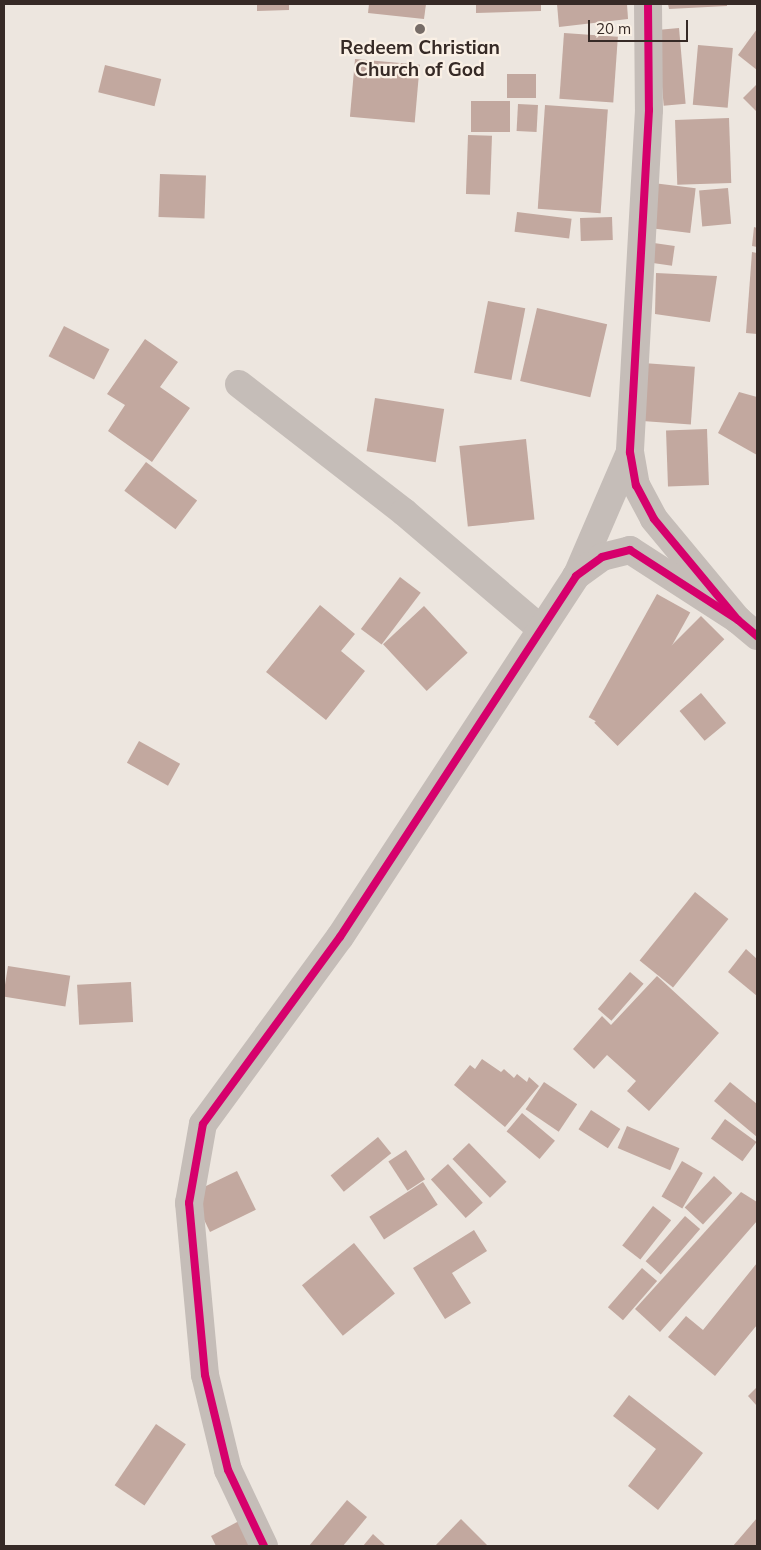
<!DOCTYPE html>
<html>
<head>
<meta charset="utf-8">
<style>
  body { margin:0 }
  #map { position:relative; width:761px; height:1550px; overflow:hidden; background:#ede6df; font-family:Mulish,sans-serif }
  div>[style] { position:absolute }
  .building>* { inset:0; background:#c2a89f; transform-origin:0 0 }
  .minor>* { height:28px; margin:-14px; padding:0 14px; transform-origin:14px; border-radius:14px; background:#c5bdb8 }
  .cycleway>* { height:8px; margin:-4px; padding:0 4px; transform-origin:4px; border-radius:4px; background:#d6006c }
  .dots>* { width:14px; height:14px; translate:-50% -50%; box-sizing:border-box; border:2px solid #faf0e5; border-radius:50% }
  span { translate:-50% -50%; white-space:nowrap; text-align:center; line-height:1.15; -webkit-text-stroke:4.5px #faf0e5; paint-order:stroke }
  .poi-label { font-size:19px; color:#362a26; font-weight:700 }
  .frame { position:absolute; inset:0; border:5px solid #362a26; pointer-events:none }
  .scale { position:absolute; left:588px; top:20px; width:100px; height:22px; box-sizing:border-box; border:2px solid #362a26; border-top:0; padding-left:6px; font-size:15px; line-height:18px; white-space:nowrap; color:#362a26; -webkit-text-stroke:4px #faf0e5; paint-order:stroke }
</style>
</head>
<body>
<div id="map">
  <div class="building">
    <i style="clip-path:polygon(257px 4px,289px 4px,289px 10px,257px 11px)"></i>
    <i style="clip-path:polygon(369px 4px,426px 4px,424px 19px,368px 13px)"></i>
    <i style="clip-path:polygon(476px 4px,541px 4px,541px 11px,476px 13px)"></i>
    <i style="clip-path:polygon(557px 4px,627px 4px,628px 19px,559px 27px)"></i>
    <i style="clip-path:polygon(668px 4px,727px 4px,727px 6px,669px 9px)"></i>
    <i style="left:679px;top:28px;width:76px;height:22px;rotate:85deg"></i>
    <i style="clip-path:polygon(757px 29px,757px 70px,738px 55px)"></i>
    <i style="left:564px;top:33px;width:54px;height:66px;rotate:4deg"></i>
    <i style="left:698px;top:45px;width:35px;height:60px;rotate:5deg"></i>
    <i style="left:355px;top:59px;width:65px;height:58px;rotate:5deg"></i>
    <i style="left:105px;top:65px;width:58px;height:28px;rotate:14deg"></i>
    <i style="left:536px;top:74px;width:24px;height:29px;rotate:90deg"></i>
    <i style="clip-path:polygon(757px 84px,757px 112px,743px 98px)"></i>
    <i style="left:471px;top:101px;width:39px;height:31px"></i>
    <i style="left:518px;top:104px;width:20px;height:27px;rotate:3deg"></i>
    <i style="left:545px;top:105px;width:63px;height:104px;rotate:4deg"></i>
    <i style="left:729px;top:118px;width:65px;height:54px;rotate:88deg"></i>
    <i style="left:468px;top:135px;width:24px;height:59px;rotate:2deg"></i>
    <i style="left:160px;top:174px;width:46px;height:43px;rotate:2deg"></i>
    <i style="left:653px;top:183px;width:43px;height:45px;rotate:7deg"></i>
    <i style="left:728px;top:188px;width:36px;height:29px;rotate:85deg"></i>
    <i style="left:517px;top:212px;width:55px;height:20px;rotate:7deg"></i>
    <i style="left:612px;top:217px;width:23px;height:32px;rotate:88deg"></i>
    <i style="clip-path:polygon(754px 227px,757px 228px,757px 247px,752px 246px)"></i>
    <i style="left:647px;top:242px;width:28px;height:20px;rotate:8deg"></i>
    <i style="clip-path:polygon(752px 252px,757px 253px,757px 334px,746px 333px)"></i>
    <i style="clip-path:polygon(656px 273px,717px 276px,710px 322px,655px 314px)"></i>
    <i style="left:488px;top:301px;width:38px;height:73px;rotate:11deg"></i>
    <i style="left:537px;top:308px;width:72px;height:75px;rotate:13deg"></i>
    <i style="left:64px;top:326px;width:51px;height:34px;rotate:27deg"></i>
    <i style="clip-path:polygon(145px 339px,178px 362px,160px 387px,190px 408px,152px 462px,108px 431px,125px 405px,107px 394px)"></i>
    <i style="left:643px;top:363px;width:52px;height:58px;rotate:4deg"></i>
    <i style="clip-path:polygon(739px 392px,757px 397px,757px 455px,718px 433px)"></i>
    <i style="left:375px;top:398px;width:70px;height:54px;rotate:9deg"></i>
    <i style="left:707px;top:429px;width:56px;height:41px;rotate:88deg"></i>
    <i style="left:526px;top:439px;width:81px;height:67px;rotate:84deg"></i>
    <i style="left:146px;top:462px;width:64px;height:36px;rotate:37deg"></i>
    <i style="left:400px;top:577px;width:26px;height:65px;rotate:37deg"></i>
    <i style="left:657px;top:594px;width:38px;height:141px;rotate:29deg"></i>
    <i style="clip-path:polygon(320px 605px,355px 634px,341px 651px,365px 671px,326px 720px,266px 672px)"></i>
    <i style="left:424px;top:606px;width:64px;height:56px;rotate:47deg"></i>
    <i style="left:701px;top:616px;width:33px;height:151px;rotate:45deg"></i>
    <i style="left:701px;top:693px;width:39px;height:28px;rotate:50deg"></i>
    <i style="left:139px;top:741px;width:47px;height:25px;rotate:29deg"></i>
    <i style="left:695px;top:892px;width:43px;height:88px;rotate:39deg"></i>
    <i style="clip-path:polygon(746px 949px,757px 959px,757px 996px,728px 972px)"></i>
    <i style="left:8px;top:966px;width:63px;height:31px;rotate:9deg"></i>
    <i style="left:630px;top:972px;width:18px;height:49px;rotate:41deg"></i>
    <i style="clip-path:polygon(657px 976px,719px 1033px,649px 1111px,627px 1091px,636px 1081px,607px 1055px,594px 1069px,573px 1049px,602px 1016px,611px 1025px)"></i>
    <i style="left:131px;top:982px;width:40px;height:54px;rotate:87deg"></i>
    <i style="clip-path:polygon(482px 1059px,501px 1072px,504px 1069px,514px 1078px,517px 1074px,527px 1082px,529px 1077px,539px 1086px,505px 1127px,454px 1085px,470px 1065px,475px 1069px)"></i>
    <i style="left:544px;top:1082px;width:40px;height:33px;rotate:34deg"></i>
    <i style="clip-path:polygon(730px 1082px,757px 1104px,757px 1137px,714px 1101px)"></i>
    <i style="left:591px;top:1110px;width:35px;height:23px;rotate:33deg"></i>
    <i style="left:522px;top:1113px;width:43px;height:24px;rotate:40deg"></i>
    <i style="left:725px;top:1119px;width:39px;height:24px;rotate:36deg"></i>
    <i style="left:627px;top:1126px;width:57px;height:24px;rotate:23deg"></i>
    <i style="left:378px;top:1137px;width:21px;height:61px;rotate:51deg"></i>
    <i style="left:469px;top:1143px;width:54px;height:23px;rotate:46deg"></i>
    <i style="left:406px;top:1150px;width:35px;height:21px;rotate:57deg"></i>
    <i style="left:682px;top:1161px;width:24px;height:41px;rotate:30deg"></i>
    <i style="left:448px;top:1164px;width:52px;height:23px;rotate:48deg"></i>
    <i style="left:237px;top:1171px;width:43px;height:51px;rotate:64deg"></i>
    <i style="left:714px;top:1176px;width:25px;height:43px;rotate:43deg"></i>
    <i style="left:423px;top:1182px;width:27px;height:64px;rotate:57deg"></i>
    <i style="clip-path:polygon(741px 1192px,757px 1202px,757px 1221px,660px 1332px,635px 1309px)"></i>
    <i style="left:653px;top:1206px;width:23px;height:50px;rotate:38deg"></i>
    <i style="left:685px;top:1216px;width:20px;height:60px;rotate:41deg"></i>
    <i style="clip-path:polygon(474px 1230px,487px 1251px,452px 1273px,471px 1303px,445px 1319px,413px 1268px)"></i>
    <i style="left:354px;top:1243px;width:65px;height:67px;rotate:51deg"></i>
    <i style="clip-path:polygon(757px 1263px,757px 1325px,715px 1376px,668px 1337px,686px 1316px,703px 1330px)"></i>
    <i style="left:642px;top:1268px;width:20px;height:52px;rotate:41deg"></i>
    <i style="clip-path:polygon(757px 1387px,757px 1406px,748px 1396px)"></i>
    <i style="clip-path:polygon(629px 1395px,703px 1453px,658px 1510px,628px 1486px,656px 1449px,613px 1416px)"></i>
    <i style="left:156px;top:1424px;width:36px;height:74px;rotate:34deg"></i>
    <i style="clip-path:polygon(347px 1500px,367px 1517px,343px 1546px,309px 1546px)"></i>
    <i style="clip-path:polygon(757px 1518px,757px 1546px,733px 1546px)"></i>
    <i style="clip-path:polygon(461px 1519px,488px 1546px,435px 1546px)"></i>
    <i style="clip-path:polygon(239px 1521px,252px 1546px,216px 1546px,211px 1536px)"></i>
    <i style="clip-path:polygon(373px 1534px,386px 1546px,363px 1546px)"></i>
  </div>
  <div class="minor">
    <i style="left:648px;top:4px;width:106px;rotate:89.5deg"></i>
    <i style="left:649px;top:110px;width:343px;rotate:93.2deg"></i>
    <i style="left:630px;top:452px;width:34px;rotate:80deg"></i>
    <i style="left:636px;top:485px;width:38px;rotate:62deg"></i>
    <i style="left:654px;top:519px;width:131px;rotate:50.3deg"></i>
    <i style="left:738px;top:620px;width:25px;rotate:40deg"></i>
    <i style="left:239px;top:384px;width:209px;rotate:37.8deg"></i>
    <i style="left:404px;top:512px;width:179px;rotate:40.5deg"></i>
    <i style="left:577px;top:575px;width:134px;rotate:-66.7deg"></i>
    <i style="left:264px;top:1546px;width:84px;rotate:-115.3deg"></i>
    <i style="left:228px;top:1470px;width:98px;rotate:-103.6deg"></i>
    <i style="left:205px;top:1375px;width:173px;rotate:-95.3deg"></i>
    <i style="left:189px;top:1203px;width:80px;rotate:-80deg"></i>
    <i style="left:203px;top:1124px;width:232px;rotate:-53.8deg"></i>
    <i style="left:340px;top:937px;width:431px;rotate:-56.8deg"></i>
    <i style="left:576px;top:576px;width:32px;rotate:-36deg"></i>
    <i style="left:602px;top:557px;width:29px;rotate:-14deg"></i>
    <i style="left:630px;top:550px;width:129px;rotate:32.9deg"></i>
  </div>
  <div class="cycleway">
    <i style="left:648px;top:4px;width:106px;rotate:89.5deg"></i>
    <i style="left:649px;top:110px;width:343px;rotate:93.2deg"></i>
    <i style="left:630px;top:452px;width:34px;rotate:80deg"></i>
    <i style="left:636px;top:485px;width:38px;rotate:62deg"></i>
    <i style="left:654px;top:519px;width:131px;rotate:50.3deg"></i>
    <i style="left:738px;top:620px;width:25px;rotate:40deg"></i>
    <i style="left:264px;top:1546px;width:84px;rotate:-115.3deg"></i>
    <i style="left:228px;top:1470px;width:98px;rotate:-103.6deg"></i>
    <i style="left:205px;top:1375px;width:173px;rotate:-95.3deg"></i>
    <i style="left:189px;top:1203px;width:80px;rotate:-80deg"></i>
    <i style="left:203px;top:1124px;width:232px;rotate:-53.8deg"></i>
    <i style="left:340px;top:937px;width:431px;rotate:-56.8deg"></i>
    <i style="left:576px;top:576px;width:32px;rotate:-36deg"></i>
    <i style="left:602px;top:557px;width:29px;rotate:-14deg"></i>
    <i style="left:630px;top:550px;width:129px;rotate:32.9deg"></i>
  </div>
  <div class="dots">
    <i style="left:420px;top:29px;background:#766c67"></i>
  </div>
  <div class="poi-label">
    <span style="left:420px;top:59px">Redeem Christian<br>Church of God</span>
  </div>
  <div class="frame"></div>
  <div class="scale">20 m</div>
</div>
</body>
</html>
